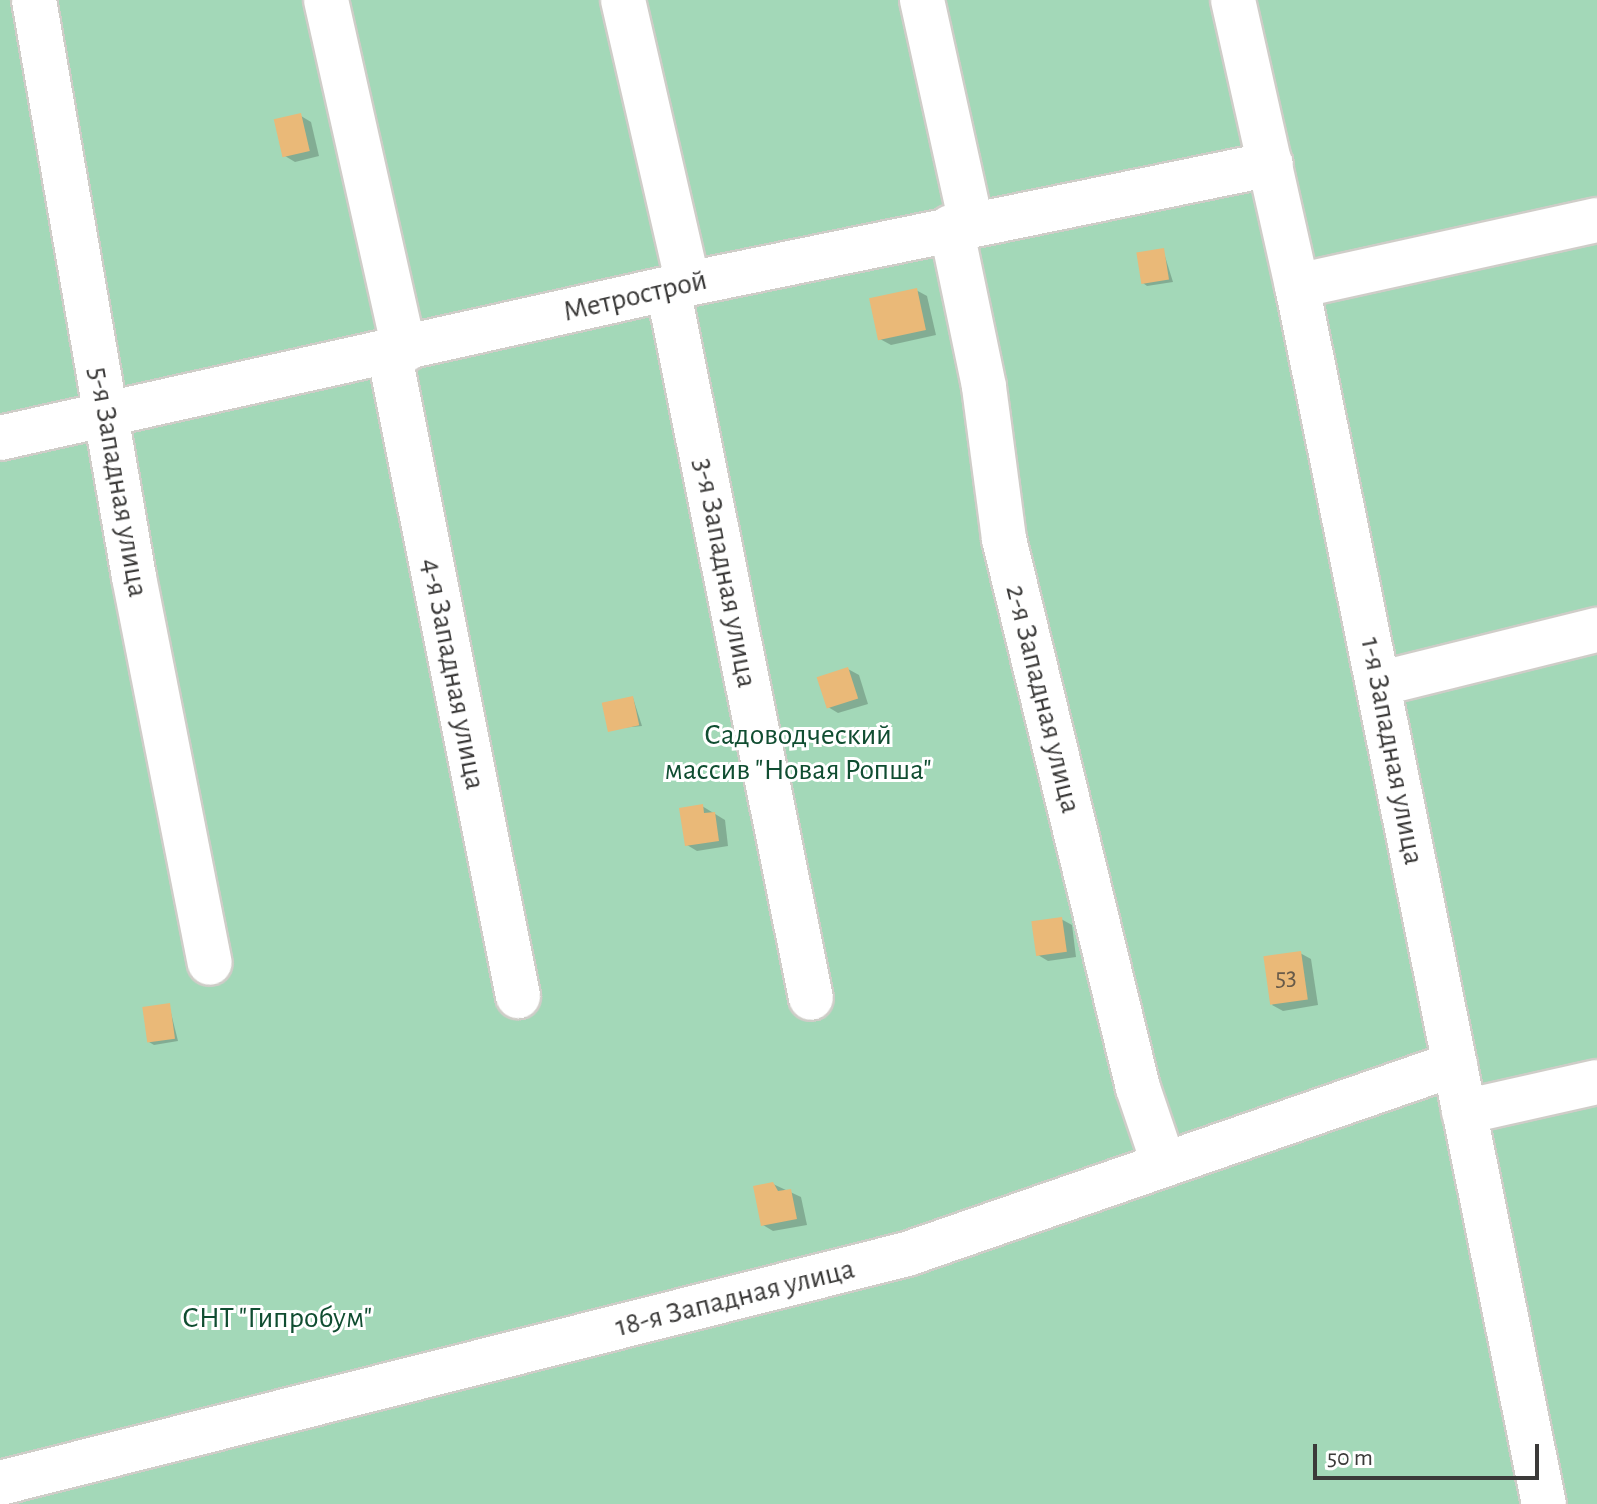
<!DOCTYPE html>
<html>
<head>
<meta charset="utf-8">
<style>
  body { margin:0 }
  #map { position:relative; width:1597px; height:1504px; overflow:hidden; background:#fbf9f4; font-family:"Alegreya Sans",sans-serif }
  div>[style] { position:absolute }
  .green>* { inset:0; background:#a3d8b8; transform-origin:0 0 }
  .shadow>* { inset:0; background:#0003 }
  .building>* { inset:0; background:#eab978; transform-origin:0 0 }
  .roads { filter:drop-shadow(2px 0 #cfcdc8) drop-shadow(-2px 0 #cfcdc8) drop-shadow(0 2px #cfcdc8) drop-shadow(0 -2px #cfcdc8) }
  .minor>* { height:44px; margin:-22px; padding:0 22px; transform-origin:22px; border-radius:22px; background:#fff }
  span { translate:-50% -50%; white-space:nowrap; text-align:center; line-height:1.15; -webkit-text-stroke:6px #fff; paint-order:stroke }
  .number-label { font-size:26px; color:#675a49 }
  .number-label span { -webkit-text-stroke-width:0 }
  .street-label { font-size:30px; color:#3b3a39 }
  .park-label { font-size:30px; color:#104d31 }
  .scale { position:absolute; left:1313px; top:1444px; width:226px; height:36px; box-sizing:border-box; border:4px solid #3b3a39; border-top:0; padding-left:10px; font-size:24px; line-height:28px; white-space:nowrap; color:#3b3a39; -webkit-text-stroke:6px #fff; paint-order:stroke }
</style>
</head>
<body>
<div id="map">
  <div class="green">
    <i style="left:0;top:0;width:1597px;height:1504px"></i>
  </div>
  <div class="shadow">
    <i style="clip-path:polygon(301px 116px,311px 122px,319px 156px,295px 162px,285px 156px)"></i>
    <i style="clip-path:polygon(1163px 250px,1173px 282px,1147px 286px,1143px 283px)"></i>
    <i style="clip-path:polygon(916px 290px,927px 296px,936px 335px,891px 345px,880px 339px)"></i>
    <i style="clip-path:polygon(848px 669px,859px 675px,868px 704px,838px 713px,828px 707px)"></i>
    <i style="clip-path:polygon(633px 698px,642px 726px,610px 729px)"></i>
    <i style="clip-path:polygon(702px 806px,725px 820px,728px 846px,697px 851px,687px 845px)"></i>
    <i style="clip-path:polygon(1061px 919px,1072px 925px,1076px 957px,1048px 961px,1038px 955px)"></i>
    <i style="clip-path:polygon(1300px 953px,1311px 959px,1318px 1005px,1283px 1011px,1272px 1005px)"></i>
    <i style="clip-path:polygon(169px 1005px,178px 1041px,154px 1045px,149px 1042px)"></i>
    <i style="clip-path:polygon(773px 1184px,801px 1197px,807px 1225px,773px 1231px,763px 1225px)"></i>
  </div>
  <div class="building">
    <i style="left:301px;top:113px;width:39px;height:28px;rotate:77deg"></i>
    <i style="left:1164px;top:248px;width:32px;height:28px;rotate:81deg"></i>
    <i style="left:917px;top:288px;width:43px;height:49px;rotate:78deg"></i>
    <i style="left:848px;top:667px;width:33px;height:33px;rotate:72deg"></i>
    <i style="left:633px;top:696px;width:30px;height:32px;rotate:78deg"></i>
    <i style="clip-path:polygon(703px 804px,704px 813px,715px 812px,719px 841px,685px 846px,679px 808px)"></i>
    <i style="left:1062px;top:917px;width:35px;height:31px;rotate:82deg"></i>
    <i style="left:1301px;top:951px;width:49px;height:38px;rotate:82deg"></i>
    <i style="left:170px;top:1003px;width:36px;height:28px;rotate:82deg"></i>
    <i style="clip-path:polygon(773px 1182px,778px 1191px,791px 1189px,797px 1219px,761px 1226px,753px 1186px)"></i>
  </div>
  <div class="roads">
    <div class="minor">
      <i style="left:34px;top:0;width:586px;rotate:80.17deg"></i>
      <i style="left:134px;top:577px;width:393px;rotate:78.9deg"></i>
      <i style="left:326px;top:0;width:359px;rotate:77.4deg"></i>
      <i style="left:623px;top:0;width:291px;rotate:77.1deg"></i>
      <i style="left:922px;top:0;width:228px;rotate:77.6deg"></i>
      <i style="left:1233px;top:0;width:293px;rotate:77.4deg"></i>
      <i style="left:1297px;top:286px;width:1243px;rotate:78.54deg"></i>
      <i style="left:951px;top:227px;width:163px;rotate:78.3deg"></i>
      <i style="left:984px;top:387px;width:153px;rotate:82.5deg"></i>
      <i style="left:1004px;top:539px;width:565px;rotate:76.28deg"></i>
      <i style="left:1138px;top:1088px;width:81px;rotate:71.3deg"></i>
      <i style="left:1297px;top:286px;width:307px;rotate:-12.4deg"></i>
      <i style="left:668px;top:289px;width:723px;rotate:78.6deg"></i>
      <i style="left:389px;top:352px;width:657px;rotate:78.67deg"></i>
      <i style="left:0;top:438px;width:705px;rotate:-12.62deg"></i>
      <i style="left:688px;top:284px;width:595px;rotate:-11.63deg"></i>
      <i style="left:1378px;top:684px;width:226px;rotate:-13.9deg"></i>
      <i style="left:1464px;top:1112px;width:136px;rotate:-12.7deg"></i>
      <i style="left:0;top:1483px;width:935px;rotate:-14.17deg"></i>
      <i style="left:907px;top:1254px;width:580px;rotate:-19.12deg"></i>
    </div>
  </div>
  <div class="number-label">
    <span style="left:1286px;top:978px">53</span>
  </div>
  <div class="street-label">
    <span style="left:635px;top:296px;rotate:-13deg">Метрострой</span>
    <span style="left:118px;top:482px;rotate:80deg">5-я Западная улица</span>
    <span style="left:725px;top:573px;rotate:79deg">3-я Западная улица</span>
    <span style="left:453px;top:674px;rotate:79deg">4-я Западная улица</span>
    <span style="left:1043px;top:699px;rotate:76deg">2-я Западная улица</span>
    <span style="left:1392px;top:751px;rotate:79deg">1-я Западная улица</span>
    <span style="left:735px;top:1298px;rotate:-14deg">18-я Западная улица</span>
  </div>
  <div class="park-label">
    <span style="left:798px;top:752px">Садоводческий<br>массив "Новая Ропша"</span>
    <span style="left:277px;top:1318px">СНТ "Гипробум"</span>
  </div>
  <div class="scale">50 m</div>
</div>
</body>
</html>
